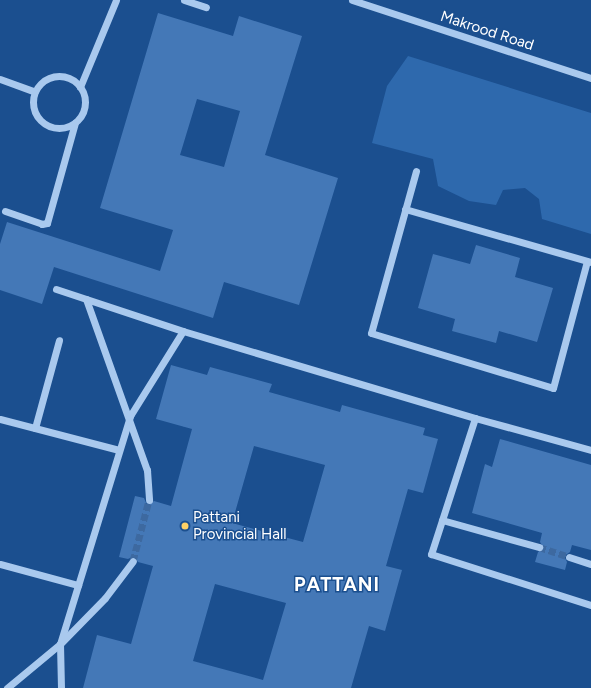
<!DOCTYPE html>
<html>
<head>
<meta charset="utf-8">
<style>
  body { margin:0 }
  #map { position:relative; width:591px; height:688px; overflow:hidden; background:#1b4f8f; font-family:Figtree,sans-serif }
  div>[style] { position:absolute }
  .green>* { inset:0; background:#2e69ad }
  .building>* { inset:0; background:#4478b7 }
  .minor-tunnel>* { height:7px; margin-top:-3.5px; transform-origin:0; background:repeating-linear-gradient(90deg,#3d69a0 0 7px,transparent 0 10.5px) }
  .minor>* { height:7px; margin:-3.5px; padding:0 3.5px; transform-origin:3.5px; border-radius:3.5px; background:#a9c9ee }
  .minor>.ring { margin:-3.5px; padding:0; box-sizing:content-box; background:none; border:7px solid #a9c9ee; border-radius:50% }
  .dots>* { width:11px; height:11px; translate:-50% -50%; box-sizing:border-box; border:2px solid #1b4f8f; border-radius:50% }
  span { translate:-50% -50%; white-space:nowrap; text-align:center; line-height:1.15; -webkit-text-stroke:3px #1b4f8f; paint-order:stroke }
  .street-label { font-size:15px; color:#fff }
  .poi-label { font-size:15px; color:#fff }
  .left { translate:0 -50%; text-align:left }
  .district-label { font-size:19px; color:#fff; font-weight:700; letter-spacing:1px }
</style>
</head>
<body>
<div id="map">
  <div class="green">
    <i style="clip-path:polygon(408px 56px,591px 113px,591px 234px,542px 219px,539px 199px,525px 188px,503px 190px,496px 205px,469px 201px,438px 186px,433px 159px,372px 143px,387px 86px)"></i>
  </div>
  <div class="building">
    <i style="clip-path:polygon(evenodd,158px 13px,233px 36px,239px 16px,302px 36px,265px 155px,338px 178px,299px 305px,224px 282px,213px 318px,54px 267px,42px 304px,0 290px,0 244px,7px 222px,160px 271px,173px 230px,100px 208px,158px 13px,197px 99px,240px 111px,224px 167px,180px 155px,197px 99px)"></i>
    <i style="clip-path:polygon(476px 245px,520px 258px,515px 277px,553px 288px,537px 342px,499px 331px,496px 343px,452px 331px,455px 319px,418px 308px,433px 254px,470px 264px)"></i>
    <i style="clip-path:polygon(evenodd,171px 365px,207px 375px,210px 367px,272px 384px,269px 392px,340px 412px,342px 405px,425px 428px,423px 435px,438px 439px,423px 493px,408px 489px,386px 566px,402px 570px,385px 631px,369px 626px,351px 688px,83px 688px,97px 635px,131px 644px,153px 566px,138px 562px,134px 556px,128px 559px,119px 557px,135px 496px,144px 498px,147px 505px,154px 501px,171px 506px,192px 429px,156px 419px,171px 365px,254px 446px,325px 465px,303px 542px,232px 523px,254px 446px,171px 365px,215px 584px,286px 603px,263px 680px,193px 661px,215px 584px)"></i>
    <i style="clip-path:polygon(500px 439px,591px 465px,591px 550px,572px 545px,570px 552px,564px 556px,567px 562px,565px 570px,535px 562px,538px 552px,544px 548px,540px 542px,542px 533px,472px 513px,485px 464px,492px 467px)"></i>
  </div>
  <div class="minor-tunnel">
    <i style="left:539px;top:547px;width:32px;rotate:18deg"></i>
    <i style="left:133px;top:561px;width:63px;rotate:-75.3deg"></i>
  </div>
  <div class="minor">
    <i style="left:184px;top:0;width:23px;rotate:18deg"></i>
    <i style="left:352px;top:0;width:251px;rotate:18.1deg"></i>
    <i class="ring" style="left:33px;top:76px;width:45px;height:45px"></i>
    <i style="left:0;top:79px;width:37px;rotate:20deg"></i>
    <i style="left:80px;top:87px;width:94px;rotate:-67.5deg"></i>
    <i style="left:416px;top:171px;width:168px;rotate:105.5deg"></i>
    <i style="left:371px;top:333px;width:190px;rotate:16.8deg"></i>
    <i style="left:553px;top:388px;width:131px;rotate:-75deg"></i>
    <i style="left:405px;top:209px;width:193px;rotate:15.9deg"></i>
    <i style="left:5px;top:211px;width:39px;rotate:19deg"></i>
    <i style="left:42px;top:224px;width:5px;rotate:-11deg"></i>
    <i style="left:47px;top:223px;width:104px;rotate:-74.4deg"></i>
    <i style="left:56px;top:289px;width:134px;rotate:18.3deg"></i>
    <i style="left:183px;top:331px;width:305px;rotate:16.6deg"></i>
    <i style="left:475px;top:418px;width:120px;rotate:15.4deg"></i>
    <i style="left:86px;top:299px;width:182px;rotate:70.4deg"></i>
    <i style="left:147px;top:470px;width:30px;rotate:86deg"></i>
    <i style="left:475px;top:418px;width:143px;rotate:107.9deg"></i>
    <i style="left:431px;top:554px;width:168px;rotate:17.7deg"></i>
    <i style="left:0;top:419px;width:123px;rotate:14.6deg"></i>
    <i style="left:35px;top:428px;width:91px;rotate:-74.7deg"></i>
    <i style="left:442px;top:520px;width:101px;rotate:15.6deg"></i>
    <i style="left:569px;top:557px;width:23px;rotate:18deg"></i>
    <i style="left:0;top:564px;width:81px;rotate:15.1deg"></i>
    <i style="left:7px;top:688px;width:69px;rotate:-39.7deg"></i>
    <i style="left:60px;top:644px;width:64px;rotate:-45.6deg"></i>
    <i style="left:105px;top:598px;width:46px;rotate:-52.9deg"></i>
    <i style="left:61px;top:688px;width:44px;rotate:-91.3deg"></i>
    <i style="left:60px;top:644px;width:239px;rotate:-72.9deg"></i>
    <i style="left:130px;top:416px;width:100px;rotate:-58.1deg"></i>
  </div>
  <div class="dots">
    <i style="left:185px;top:526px;background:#ffd166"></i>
  </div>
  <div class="street-label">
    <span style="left:487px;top:31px;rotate:18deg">Makrood Road</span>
  </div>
  <div class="poi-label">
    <span class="left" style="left:193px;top:526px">Pattani<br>Provincial Hall</span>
  </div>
  <div class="district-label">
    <span style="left:337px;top:585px">PATTANI</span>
  </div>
</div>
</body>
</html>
